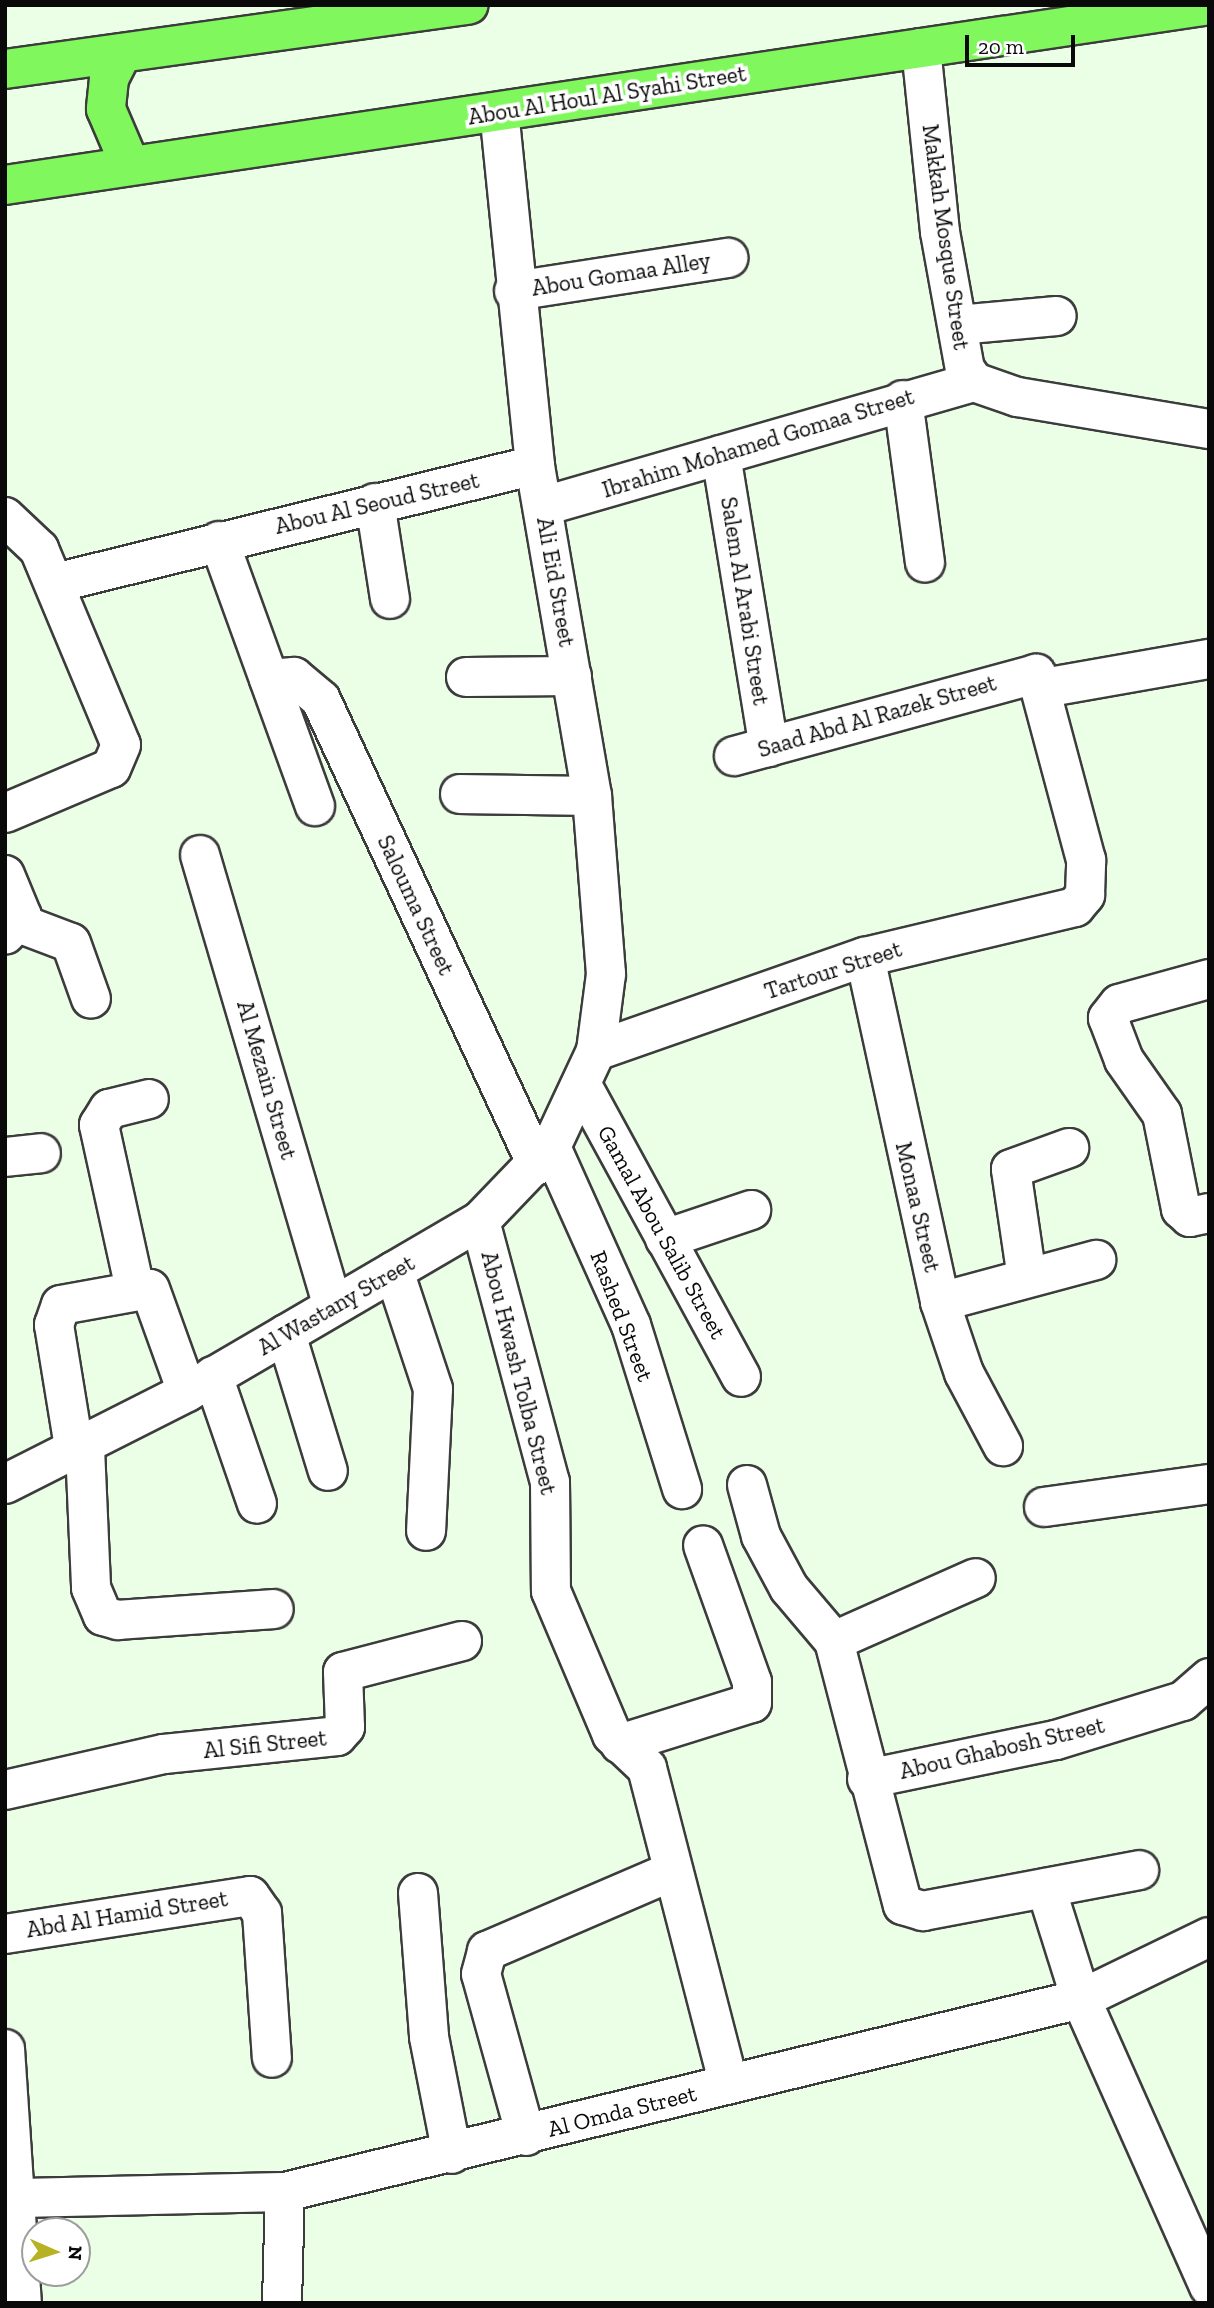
<!DOCTYPE html>
<html>
<head>
<meta charset="utf-8">
<style>
  body { margin:0 }
  #map { position:relative; width:1214px; height:2308px; overflow:hidden; background:#eaffe6; font-family:"Zilla Slab",serif }
  div>[style] { position:absolute }
  .roads { filter:drop-shadow(2px 0 #3c3c3c) drop-shadow(-2px 0 #3c3c3c) drop-shadow(0 2px #3c3c3c) drop-shadow(0 -2px #3c3c3c) }
  .minor>* { height:38px; margin:-19px; padding:0 19px; transform-origin:19px; border-radius:19px; background:#fff }
  .major>* { height:38px; margin:-19px; padding:0 19px; transform-origin:19px; border-radius:19px; background:#80f85d }
  span { translate:-50% -50%; white-space:nowrap; text-align:center; line-height:1.15; -webkit-text-stroke:7px #fff; paint-order:stroke }
  .street-label { font-size:23px; color:#090909 }
  .frame { position:absolute; inset:0; border:7px solid #090909; pointer-events:none }
  .north { position:absolute; left:21px; top:2217px; width:70px; height:70px; box-sizing:border-box; background:#fff; border:2px solid #9d9d9d; border-radius:50%; rotate:93deg; font-size:19px; font-weight:700; line-height:28px; text-align:center; color:#090909 }
  .north::after { content:''; display:block; margin:auto; width:24px; height:32px; background:#b7b224; clip-path:polygon(50% 0,100% 100%,50% 72%,0 100%) }
  .scale { position:absolute; left:965px; top:35px; width:110px; height:32px; box-sizing:border-box; border:4px solid #090909; border-top:0; padding-left:9px; font-size:21px; line-height:24px; white-space:nowrap; color:#090909; -webkit-text-stroke:5px #fff; paint-order:stroke }
</style>
</head>
<body>
<div id="map">
  <div class="roads">
    <div class="minor">
      <i style="left:921px;top:48px;width:185px;rotate:84.1deg"></i>
      <i style="left:940px;top:232px;width:139px;rotate:79.7deg"></i>
      <i style="left:965px;top:369px;width:16px;rotate:55deg"></i>
      <i style="left:514px;top:291px;width:217px;rotate:-8.8deg"></i>
      <i style="left:958px;top:325px;width:99px;rotate:-5.2deg"></i>
      <i style="left:974px;top:382px;width:46px;rotate:19.2deg"></i>
      <i style="left:1017px;top:397px;width:195px;rotate:9.5deg"></i>
      <i style="left:903px;top:400px;width:164px;rotate:82.3deg"></i>
      <i style="left:721px;top:455px;width:296px;rotate:80.7deg"></i>
      <i style="left:375px;top:503px;width:97px;rotate:81.1deg"></i>
      <i style="left:544px;top:506px;width:448px;rotate:-16.1deg"></i>
      <i style="left:5px;top:517px;width:47px;rotate:43.3deg"></i>
      <i style="left:39px;top:549px;width:212px;rotate:67.3deg"></i>
      <i style="left:121px;top:745px;width:25px;rotate:113deg"></i>
      <i style="left:111px;top:768px;width:115px;rotate:157deg"></i>
      <i style="left:219px;top:541px;width:282px;rotate:70.1deg"></i>
      <i style="left:55px;top:583px;width:494px;rotate:-13.8deg"></i>
      <i style="left:466px;top:677px;width:106px;rotate:-0.5deg"></i>
      <i style="left:269px;top:679px;width:25px;rotate:-5deg"></i>
      <i style="left:294px;top:677px;width:35px;rotate:40deg"></i>
      <i style="left:321px;top:700px;width:513px;rotate:65.08deg"></i>
      <i style="left:1044px;top:688px;width:168px;rotate:-10deg"></i>
      <i style="left:460px;top:794px;width:132px;rotate:0.9deg"></i>
      <i style="left:200px;top:855px;width:470px;rotate:73.6deg"></i>
      <i style="left:5px;top:875px;width:44px;rotate:67.5deg"></i>
      <i style="left:22px;top:916px;width:25px;rotate:132deg"></i>
      <i style="left:21px;top:924px;width:53px;rotate:20.8deg"></i>
      <i style="left:71px;top:943px;width:59px;rotate:70.3deg"></i>
      <i style="left:865px;top:957px;width:353px;rotate:77.7deg"></i>
      <i style="left:940px;top:1302px;width:75px;rotate:71.3deg"></i>
      <i style="left:964px;top:1373px;width:83px;rotate:61.9deg"></i>
      <i style="left:1209px;top:979px;width:93px;rotate:164.5deg"></i>
      <i style="left:1119px;top:1004px;width:18px;rotate:128deg"></i>
      <i style="left:1108px;top:1018px;width:45px;rotate:69.1deg"></i>
      <i style="left:1124px;top:1060px;width:66px;rotate:54.9deg"></i>
      <i style="left:1162px;top:1114px;width:97px;rotate:78.7deg"></i>
      <i style="left:1181px;top:1209px;width:12px;rotate:42deg"></i>
      <i style="left:1190px;top:1217px;width:19px;rotate:-12deg"></i>
      <i style="left:596px;top:1051px;width:285px;rotate:-19.3deg"></i>
      <i style="left:865px;top:957px;width:216px;rotate:-13.4deg"></i>
      <i style="left:1075px;top:907px;width:16px;rotate:-50deg"></i>
      <i style="left:1085px;top:895px;width:35px;rotate:-88deg"></i>
      <i style="left:1086px;top:860px;width:193px;rotate:-105deg"></i>
      <i style="left:1036px;top:674px;width:313px;rotate:164.8deg"></i>
      <i style="left:583px;top:1087px;width:330px;rotate:61.4deg"></i>
      <i style="left:551px;top:1147px;width:195px;rotate:65.8deg"></i>
      <i style="left:631px;top:1325px;width:172px;rotate:72.7deg"></i>
      <i style="left:5px;top:1157px;width:36px;rotate:-6deg"></i>
      <i style="left:480px;top:1221px;width:270px;rotate:75deg"></i>
      <i style="left:550px;top:1482px;width:109px;rotate:89.5deg"></i>
      <i style="left:551px;top:1591px;width:156px;rotate:67deg"></i>
      <i style="left:612px;top:1735px;width:48px;rotate:43.3deg"></i>
      <i style="left:647px;top:1768px;width:326px;rotate:75.5deg"></i>
      <i style="left:665px;top:1239px;width:91px;rotate:-18.6deg"></i>
      <i style="left:394px;top:1271px;width:124px;rotate:71.7deg"></i>
      <i style="left:433px;top:1389px;width:142px;rotate:92.8deg"></i>
      <i style="left:1027px;top:1278px;width:110px;rotate:-98.4deg"></i>
      <i style="left:1011px;top:1169px;width:62px;rotate:-19.9deg"></i>
      <i style="left:135px;top:1289px;width:168px;rotate:-102.4deg"></i>
      <i style="left:99px;top:1125px;width:19px;rotate:-58deg"></i>
      <i style="left:109px;top:1109px;width:41px;rotate:-14deg"></i>
      <i style="left:940px;top:1302px;width:162px;rotate:-15.1deg"></i>
      <i style="left:286px;top:1334px;width:143px;rotate:73deg"></i>
      <i style="left:213px;top:1376px;width:135px;rotate:71deg"></i>
      <i style="left:85px;top:1448px;width:140px;rotate:87.5deg"></i>
      <i style="left:91px;top:1588px;width:30px;rotate:67deg"></i>
      <i style="left:103px;top:1616px;width:16px;rotate:15deg"></i>
      <i style="left:118px;top:1620px;width:156px;rotate:-4deg"></i>
      <i style="left:75px;top:1453px;width:130px;rotate:-99.3deg"></i>
      <i style="left:54px;top:1325px;width:21px;rotate:-71deg"></i>
      <i style="left:61px;top:1305px;width:90px;rotate:-10.2deg"></i>
      <i style="left:150px;top:1289px;width:109px;rotate:70.2deg"></i>
      <i style="left:5px;top:1484px;width:204px;rotate:-26.8deg"></i>
      <i style="left:187px;top:1392px;width:339px;rotate:-30.3deg"></i>
      <i style="left:480px;top:1221px;width:103px;rotate:-46.2deg"></i>
      <i style="left:551px;top:1147px;width:106px;rotate:-64.9deg"></i>
      <i style="left:596px;top:1051px;width:78px;rotate:-82.6deg"></i>
      <i style="left:606px;top:974px;width:179px;rotate:-94.5deg"></i>
      <i style="left:592px;top:796px;width:336px;rotate:-99.8deg"></i>
      <i style="left:535px;top:465px;width:355px;rotate:-95.8deg"></i>
      <i style="left:747px;top:1485px;width:53px;rotate:74.6deg"></i>
      <i style="left:761px;top:1536px;width:59px;rotate:61.7deg"></i>
      <i style="left:789px;top:1588px;width:70px;rotate:49.7deg"></i>
      <i style="left:834px;top:1641px;width:273px;rotate:75.4deg"></i>
      <i style="left:903px;top:1905px;width:21px;rotate:17deg"></i>
      <i style="left:923px;top:1911px;width:220px;rotate:-10.7deg"></i>
      <i style="left:1044px;top:1507px;width:167px;rotate:-7.9deg"></i>
      <i style="left:834px;top:1641px;width:155px;rotate:-23.9deg"></i>
      <i style="left:620px;top:1744px;width:138px;rotate:-17.3deg"></i>
      <i style="left:752px;top:1703px;width:21px;rotate:-90deg"></i>
      <i style="left:752px;top:1682px;width:145px;rotate:-109.7deg"></i>
      <i style="left:867px;top:1779px;width:193px;rotate:-11.7deg"></i>
      <i style="left:1056px;top:1740px;width:133px;rotate:-17.1deg"></i>
      <i style="left:1183px;top:1701px;width:35px;rotate:-41deg"></i>
      <i style="left:5px;top:1790px;width:163px;rotate:-12.8deg"></i>
      <i style="left:164px;top:1754px;width:174px;rotate:-5.9deg"></i>
      <i style="left:337px;top:1736px;width:12px;rotate:-48deg"></i>
      <i style="left:345px;top:1727px;width:55px;rotate:-92.1deg"></i>
      <i style="left:343px;top:1672px;width:123px;rotate:-14.6deg"></i>
      <i style="left:1046px;top:1888px;width:116px;rotate:72.5deg"></i>
      <i style="left:1081px;top:1999px;width:315px;rotate:66deg"></i>
      <i style="left:418px;top:1893px;width:144px;rotate:85.6deg"></i>
      <i style="left:429px;top:2037px;width:119px;rotate:78.9deg"></i>
      <i style="left:5px;top:1934px;width:248px;rotate:-8.8deg"></i>
      <i style="left:250px;top:1896px;width:21px;rotate:55deg"></i>
      <i style="left:262px;top:1913px;width:145px;rotate:86.1deg"></i>
      <i style="left:5px;top:2049px;width:255px;rotate:86.2deg"></i>
      <i style="left:526px;top:2136px;width:168px;rotate:-105.5deg"></i>
      <i style="left:481px;top:1974px;width:24px;rotate:-75deg"></i>
      <i style="left:487px;top:1951px;width:202px;rotate:-23.3deg"></i>
      <i style="left:18px;top:2198px;width:267px;rotate:-1.3deg"></i>
      <i style="left:285px;top:2192px;width:819px;rotate:-13.63deg"></i>
      <i style="left:1081px;top:1999px;width:142px;rotate:-25.8deg"></i>
      <i style="left:282px;top:2303px;width:111px;rotate:-88.5deg"></i>
    </div>
    <div class="major">
      <i style="left:122px;top:53px;width:29px;rotate:117deg"></i>
      <i style="left:109px;top:79px;width:30px;rotate:96deg"></i>
      <i style="left:106px;top:109px;width:61px;rotate:66.8deg"></i>
      <i style="left:5px;top:69px;width:468px;rotate:-7.9deg"></i>
      <i style="left:5px;top:185px;width:1217px;rotate:-8.5deg"></i>
    </div>
  </div>
  <div class="street-label">
    <span style="left:607px;top:95px;rotate:-9deg">Abou Al Houl Al Syahi Street</span>
    <span style="left:946px;top:237px;rotate:82deg">Makkah Mosque Street</span>
    <span style="left:621px;top:274px;rotate:-9deg">Abou Gomaa Alley</span>
    <span style="left:758px;top:443px;rotate:-17deg">Ibrahim Mohamed Gomaa Street</span>
    <span style="left:377px;top:503px;rotate:-13deg">Abou Al Seoud Street</span>
    <span style="left:556px;top:582px;rotate:80deg">Ali Eid Street</span>
    <span style="left:745px;top:601px;rotate:81deg">Salem Al Arabi Street</span>
    <span style="left:877px;top:716px;rotate:-16deg">Saad Abd Al Razek Street</span>
    <span style="left:416px;top:905px;rotate:65deg">Salouma Street</span>
    <span style="left:833px;top:970px;rotate:-18deg">Tartour Street</span>
    <span style="left:267px;top:1080px;rotate:74deg">Al Mezain Street</span>
    <span style="left:918px;top:1207px;rotate:77deg">Monaa Street</span>
    <span style="left:662px;top:1232px;rotate:61deg">Gamal Abou Salib Street</span>
    <span style="left:336px;top:1305px;rotate:-30deg">Al Wastany Street</span>
    <span style="left:622px;top:1316px;rotate:69deg">Rashed Street</span>
    <span style="left:519px;top:1373px;rotate:76deg">Abou Hwash Tolba Street</span>
    <span style="left:265px;top:1744px;rotate:-6deg">Al Sifi Street</span>
    <span style="left:1002px;top:1748px;rotate:-13deg">Abou Ghabosh Street</span>
    <span style="left:127px;top:1914px;rotate:-9deg">Abd Al Hamid Street</span>
    <span style="left:622px;top:2111px;rotate:-14deg">Al Omda Street</span>
  </div>
  <div class="frame"></div>
  <div class="north">N</div>
  <div class="scale">20 m</div>
</div>
</body>
</html>
